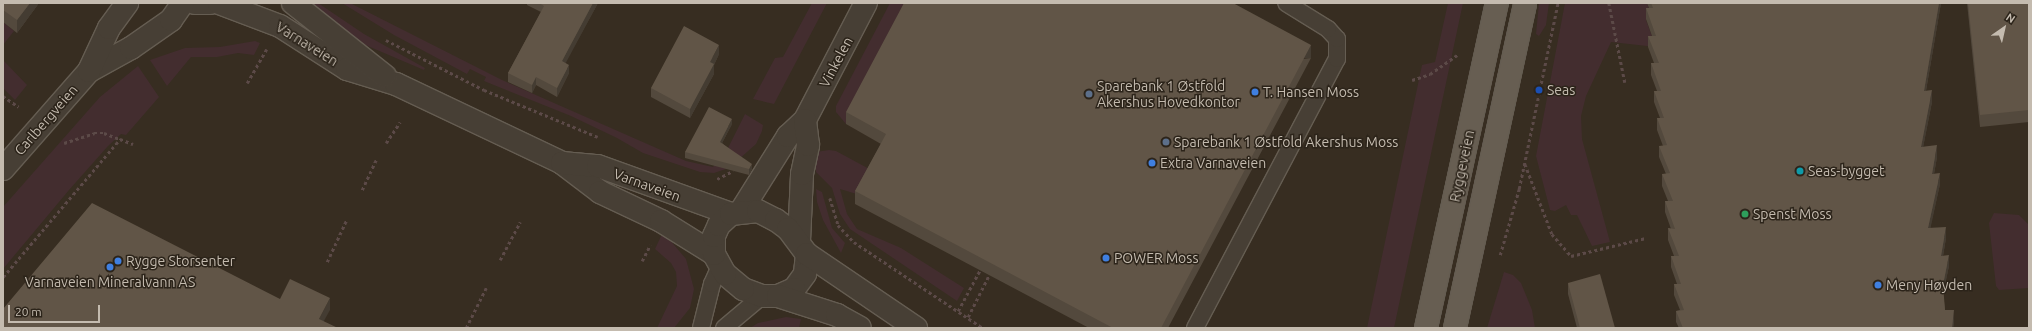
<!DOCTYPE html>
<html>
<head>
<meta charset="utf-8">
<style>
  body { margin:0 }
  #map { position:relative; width:2032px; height:331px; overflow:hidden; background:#372d21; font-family:Ubuntu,sans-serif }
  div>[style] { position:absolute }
  .green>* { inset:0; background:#432d2f }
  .path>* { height:2.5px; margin-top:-1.25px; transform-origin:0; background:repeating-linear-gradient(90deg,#5c4a48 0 3px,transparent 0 6px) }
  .roads { filter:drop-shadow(1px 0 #655d52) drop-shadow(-1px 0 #655d52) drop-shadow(0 1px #655d52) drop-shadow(0 -1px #655d52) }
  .service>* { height:16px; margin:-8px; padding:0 8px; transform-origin:8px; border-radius:8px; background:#473f35 }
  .minor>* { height:22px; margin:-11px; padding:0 11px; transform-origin:11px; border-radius:11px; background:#473f35 }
  .tertiary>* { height:22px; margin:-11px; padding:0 11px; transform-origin:11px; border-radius:11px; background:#473f35 }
  .primary>* { height:22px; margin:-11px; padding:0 11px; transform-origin:11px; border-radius:11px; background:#675e52 }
  .wall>* { inset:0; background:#53493d }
  .shaded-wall>* { inset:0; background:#443c32; transform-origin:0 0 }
  .building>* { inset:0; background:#615547 }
  .dots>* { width:11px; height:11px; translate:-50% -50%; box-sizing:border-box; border:2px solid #2c241a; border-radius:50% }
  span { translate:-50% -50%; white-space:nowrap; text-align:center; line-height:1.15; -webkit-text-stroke:3px #2c241a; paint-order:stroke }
  .street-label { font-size:14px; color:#c4bbaf }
  .poi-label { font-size:14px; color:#c4bbaf }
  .left { translate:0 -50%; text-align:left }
  .frame { position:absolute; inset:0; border:4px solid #c4bbaf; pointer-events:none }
  .north { position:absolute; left:1984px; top:8px; width:40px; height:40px; -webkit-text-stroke:3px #2c241a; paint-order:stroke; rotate:34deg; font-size:11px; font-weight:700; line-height:16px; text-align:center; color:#c4bbaf }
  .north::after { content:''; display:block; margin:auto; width:14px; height:18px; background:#c4bbaf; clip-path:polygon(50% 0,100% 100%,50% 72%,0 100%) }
  .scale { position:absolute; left:8px; top:305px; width:92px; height:18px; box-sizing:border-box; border:2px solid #c4bbaf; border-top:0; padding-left:5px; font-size:12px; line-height:14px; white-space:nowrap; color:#c4bbaf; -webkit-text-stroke:3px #2c241a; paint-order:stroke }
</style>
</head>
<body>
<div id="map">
  <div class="green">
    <i style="clip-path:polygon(312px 3px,318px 3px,364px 34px,425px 68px,424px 70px,363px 44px)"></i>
    <i style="clip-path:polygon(342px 3px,350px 3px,502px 80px,686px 161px,713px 167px,727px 150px,745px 114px,763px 125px,762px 131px,756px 144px,729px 168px,714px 173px,700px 172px,643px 153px,617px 138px,571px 116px,484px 81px,486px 77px,470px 69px,467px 74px,394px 35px)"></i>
    <i style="clip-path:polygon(812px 3px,827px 3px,774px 104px,753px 99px,775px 58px,783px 57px)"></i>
    <i style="clip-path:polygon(890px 3px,911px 3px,846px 124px,836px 112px,836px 106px)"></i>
    <i style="clip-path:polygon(1448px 3px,1463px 3px,1394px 328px,1367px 328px,1422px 65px,1435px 62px)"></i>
    <i style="clip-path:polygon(1539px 3px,1549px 3px,1546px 25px,1539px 36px,1536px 34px)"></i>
    <i style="clip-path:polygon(1565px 3px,1647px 3px,1653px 19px,1646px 20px,1656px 47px,1611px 42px,1586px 96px,1581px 116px,1582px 139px,1610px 242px,1592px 246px,1577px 215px,1571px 215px,1566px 205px,1555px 211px,1550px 210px,1536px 156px)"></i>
    <i style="clip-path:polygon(3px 22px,14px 31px,3px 45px)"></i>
    <i style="clip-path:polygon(255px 41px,260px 43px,254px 55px,238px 53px,217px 57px,191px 57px,167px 86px,150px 60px,185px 48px,220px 47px)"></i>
    <i style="clip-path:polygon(3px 60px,27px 85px,15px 100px,3px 88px)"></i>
    <i style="clip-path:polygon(138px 66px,159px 97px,126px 135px,121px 134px,108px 146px,69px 190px,3px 269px,3px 207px,100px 97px)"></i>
    <i style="clip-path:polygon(829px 150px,836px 151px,873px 171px,860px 195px,840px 189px,847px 214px,857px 229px,901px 248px,964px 288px,957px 301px,850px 229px,840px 214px,832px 188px,816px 172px,816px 152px)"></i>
    <i style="clip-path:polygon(816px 189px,822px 192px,832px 228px,845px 243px,841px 253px,823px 220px,817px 202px)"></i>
    <i style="clip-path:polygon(1994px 213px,2019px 215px,2029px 225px,2029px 288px,1999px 290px,1996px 286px,1989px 223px)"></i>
    <i style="clip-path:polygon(663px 232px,686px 259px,694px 289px,690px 308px,674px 328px,657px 328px,677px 286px,676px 272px,671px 263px,655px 249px)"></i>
    <i style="clip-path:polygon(1504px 272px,1513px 275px,1521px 283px,1532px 310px,1535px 328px,1487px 328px)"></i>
    <i style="clip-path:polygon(786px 317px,801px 319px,799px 328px,750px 328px,758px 323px)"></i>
  </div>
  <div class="path">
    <i style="left:1609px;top:3px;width:81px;rotate:78.6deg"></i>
    <i style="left:386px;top:40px;width:110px;rotate:27deg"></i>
    <i style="left:484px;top:90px;width:123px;rotate:22.4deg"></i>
    <i style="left:1412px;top:80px;width:19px;rotate:-18deg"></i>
    <i style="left:1430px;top:74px;width:33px;rotate:-35deg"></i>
    <i style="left:247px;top:83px;width:39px;rotate:-60deg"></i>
    <i style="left:3px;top:96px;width:19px;rotate:35deg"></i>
    <i style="left:64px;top:143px;width:32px;rotate:-18deg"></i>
    <i style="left:94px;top:133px;width:10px"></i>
    <i style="left:104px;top:133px;width:17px;rotate:21deg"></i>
    <i style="left:386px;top:143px;width:25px;rotate:-56deg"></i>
    <i style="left:1525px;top:164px;width:75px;rotate:68.9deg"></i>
    <i style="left:1552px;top:234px;width:29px;rotate:49deg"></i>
    <i style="left:1571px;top:256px;width:77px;rotate:-13.5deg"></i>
    <i style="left:717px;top:179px;width:18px;rotate:-27deg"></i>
    <i style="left:362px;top:190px;width:33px;rotate:-65deg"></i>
    <i style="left:830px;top:198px;width:28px;rotate:73deg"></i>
    <i style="left:838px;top:225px;width:23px;rotate:47deg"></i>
    <i style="left:854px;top:242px;width:155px;rotate:33.7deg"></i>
    <i style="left:1500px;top:255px;width:69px;rotate:-73.9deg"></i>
    <i style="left:1519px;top:189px;width:190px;rotate:-78.2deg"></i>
    <i style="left:500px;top:260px;width:43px;rotate:-62.2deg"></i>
    <i style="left:642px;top:261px;width:18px;rotate:-63deg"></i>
    <i style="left:327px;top:262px;width:47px;rotate:-65.1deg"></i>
    <i style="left:3px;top:277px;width:181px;rotate:-49.7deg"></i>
    <i style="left:120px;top:139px;width:14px;rotate:21deg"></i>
    <i style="left:958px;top:311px;width:47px;rotate:-61.8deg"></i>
    <i style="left:968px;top:317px;width:49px;rotate:-63.4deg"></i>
    <i style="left:466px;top:328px;width:45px;rotate:-63.4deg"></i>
  </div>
  <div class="roads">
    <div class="service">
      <i style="left:701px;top:328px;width:45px;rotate:-76deg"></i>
      <i style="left:712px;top:284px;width:20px;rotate:-66deg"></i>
      <i style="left:724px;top:328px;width:50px;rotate:-40.1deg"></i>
      <i style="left:1195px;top:328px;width:304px;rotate:-62.2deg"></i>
      <i style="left:1337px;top:59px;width:20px;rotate:-90deg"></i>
      <i style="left:1337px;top:39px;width:13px;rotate:-132deg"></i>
      <i style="left:1328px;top:29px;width:49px;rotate:-148.2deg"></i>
    </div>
    <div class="minor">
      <i style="left:741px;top:211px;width:89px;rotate:-57.9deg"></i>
      <i style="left:788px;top:136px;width:23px;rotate:-43deg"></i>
      <i style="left:805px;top:120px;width:132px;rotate:-62.5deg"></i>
      <i style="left:799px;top:241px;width:67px;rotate:-87.4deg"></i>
      <i style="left:802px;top:174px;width:30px;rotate:-78deg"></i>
      <i style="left:808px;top:145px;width:25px;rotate:-97deg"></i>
    </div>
    <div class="tertiary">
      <i style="left:195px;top:3px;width:15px"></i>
      <i style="left:219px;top:3px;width:65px;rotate:20.7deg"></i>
      <i style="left:280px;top:26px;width:80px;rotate:32.7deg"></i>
      <i style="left:347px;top:69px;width:51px;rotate:17deg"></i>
      <i style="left:396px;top:84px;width:184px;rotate:25.4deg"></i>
      <i style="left:562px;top:163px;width:48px;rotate:37.3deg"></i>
      <i style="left:600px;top:192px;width:68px;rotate:25.4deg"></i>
      <i style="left:661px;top:221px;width:62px;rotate:31.9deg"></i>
      <i style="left:293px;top:3px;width:117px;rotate:38.4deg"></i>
      <i style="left:89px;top:71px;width:48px;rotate:-28.7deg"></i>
      <i style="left:131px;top:48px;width:49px;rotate:-35deg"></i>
      <i style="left:171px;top:20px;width:21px;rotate:-55deg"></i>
      <i style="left:562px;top:163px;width:36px;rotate:5deg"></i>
      <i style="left:598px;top:166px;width:141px;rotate:19.8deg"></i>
      <i style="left:3px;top:169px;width:130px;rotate:-48.7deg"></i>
      <i style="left:89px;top:71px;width:47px;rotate:-65.1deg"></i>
      <i style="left:109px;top:28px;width:31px;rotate:-54deg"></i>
      <i style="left:807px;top:254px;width:20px;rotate:96deg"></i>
      <i style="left:805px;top:274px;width:19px;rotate:126deg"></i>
      <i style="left:794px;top:289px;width:17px;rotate:156deg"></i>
      <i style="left:778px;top:296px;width:16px;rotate:180deg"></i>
      <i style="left:762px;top:296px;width:20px;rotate:-160deg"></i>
      <i style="left:743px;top:289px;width:23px;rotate:-140deg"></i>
      <i style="left:725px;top:274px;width:23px;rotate:-119deg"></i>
      <i style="left:714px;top:254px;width:18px;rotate:-90deg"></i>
      <i style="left:714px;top:236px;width:12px;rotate:-66deg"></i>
      <i style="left:719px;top:225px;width:16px;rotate:-43deg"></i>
      <i style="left:731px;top:214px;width:27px;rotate:-6deg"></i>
      <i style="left:758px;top:211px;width:20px;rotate:27deg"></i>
      <i style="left:776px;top:220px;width:15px;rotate:37deg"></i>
      <i style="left:788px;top:229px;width:31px;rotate:53deg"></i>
      <i style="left:807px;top:254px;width:132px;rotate:34.2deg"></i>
      <i style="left:778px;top:296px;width:62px;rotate:17.9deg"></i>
      <i style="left:837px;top:315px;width:26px;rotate:29deg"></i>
    </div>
    <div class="primary">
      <i style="left:1426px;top:328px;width:333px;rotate:-77.7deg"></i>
      <i style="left:1455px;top:328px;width:332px;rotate:-77.8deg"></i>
    </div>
  </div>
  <div class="wall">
    <i style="clip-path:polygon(3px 3px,39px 3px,17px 33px,3px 22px)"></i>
    <i style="clip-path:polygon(527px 3px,598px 3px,565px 63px,569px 73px,557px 97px,536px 85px,532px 93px,508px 82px,508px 73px,541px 12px,527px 5px)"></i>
    <i style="clip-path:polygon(1647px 3px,1941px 3px,1926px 91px,1932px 102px,1923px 147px,1937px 157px,1934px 174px,1940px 184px,1930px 228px,1946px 238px,1943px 256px,1949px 266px,1943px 292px,1945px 310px,1954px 322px,1953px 328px,1679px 328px,1676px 322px,1676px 311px,1680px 310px,1674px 295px,1674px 284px,1677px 284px,1671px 267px,1671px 256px,1674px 256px,1668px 240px,1668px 228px,1671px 229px,1665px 212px,1665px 201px,1668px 201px,1662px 186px,1662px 174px,1666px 174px,1659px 157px,1659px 146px,1663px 146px,1657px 130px,1657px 118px,1660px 118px,1654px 102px,1654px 91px,1657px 91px,1651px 75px,1651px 63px,1654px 63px,1648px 47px,1648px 36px,1652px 36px,1646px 19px,1646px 8px,1649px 8px)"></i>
    <i style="clip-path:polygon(1967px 3px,2029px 3px,2029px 122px,1980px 127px)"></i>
    <i style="clip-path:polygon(719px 54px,714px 65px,714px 74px,690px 118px,651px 97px,651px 88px)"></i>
    <i style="clip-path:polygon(1311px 58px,1168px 328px,1089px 328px,855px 204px,855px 191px,881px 144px,846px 124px,846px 112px)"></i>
    <i style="clip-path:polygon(732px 124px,722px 143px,752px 169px,749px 175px,685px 158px,685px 152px)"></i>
    <i style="clip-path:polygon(1568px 283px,1615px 328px,1577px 328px,1568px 294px)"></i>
  </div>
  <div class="shaded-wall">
    <i style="clip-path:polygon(30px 3px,39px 3px,17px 33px,17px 20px)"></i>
    <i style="clip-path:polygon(593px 3px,598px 3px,562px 70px,562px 61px)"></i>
    <i style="clip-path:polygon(1939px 3px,1941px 3px,1924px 102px,1924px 91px)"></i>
    <i style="clip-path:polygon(719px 45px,719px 54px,714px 65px,714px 74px,690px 118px,690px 109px,710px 62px)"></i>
    <i style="left:1311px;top:45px;width:13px;height:320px;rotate:90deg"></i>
    <i style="clip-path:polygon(569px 65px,569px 73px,557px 97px,557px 88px)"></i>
    <i style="clip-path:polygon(536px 77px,536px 85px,532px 93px,532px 85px)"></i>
    <i style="clip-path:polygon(1932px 90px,1932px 102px,1921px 158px,1921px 147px)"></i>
    <i style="clip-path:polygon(732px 119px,732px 124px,720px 147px,720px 142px)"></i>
    <i style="clip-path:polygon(1937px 145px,1937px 157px,1932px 185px,1932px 174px)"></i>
    <i style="clip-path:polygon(752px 164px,752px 169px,749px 175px,749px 169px)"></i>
    <i style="clip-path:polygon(1940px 173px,1940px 184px,1928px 240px,1928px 228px)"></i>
    <i style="clip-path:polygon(1946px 227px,1946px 238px,1941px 268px,1941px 256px)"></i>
    <i style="clip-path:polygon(1949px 255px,1949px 266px,1943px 296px,1943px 285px)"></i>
    <i style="clip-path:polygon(330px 298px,330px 310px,320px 328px,319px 319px)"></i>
    <i style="clip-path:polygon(1954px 310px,1954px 322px,1953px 328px,1952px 328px)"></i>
  </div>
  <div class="building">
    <i style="clip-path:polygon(3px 3px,30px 3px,17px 20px,3px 10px)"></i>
    <i style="clip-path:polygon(539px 3px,593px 3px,562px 61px,569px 65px,557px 88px,536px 77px,532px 85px,508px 73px,544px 6px)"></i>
    <i style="clip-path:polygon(904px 3px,1233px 3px,1311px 45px,1161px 328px,1113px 328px,855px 191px,886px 134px,846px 112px)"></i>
    <i style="clip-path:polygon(1651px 3px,1939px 3px,1924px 91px,1932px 90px,1921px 147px,1937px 145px,1932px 174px,1940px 173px,1928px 228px,1946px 227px,1941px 256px,1949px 255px,1943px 285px,1945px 310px,1954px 310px,1952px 328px,1683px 328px,1676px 311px,1684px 310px,1674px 284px,1681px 284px,1671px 256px,1679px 256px,1668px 228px,1675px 229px,1665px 201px,1673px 201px,1662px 174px,1670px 173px,1659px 146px,1667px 145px,1657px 118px,1664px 118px,1654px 91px,1661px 91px,1651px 63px,1659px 63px,1648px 36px,1656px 36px,1646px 8px,1653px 8px)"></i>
    <i style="clip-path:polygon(1968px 3px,2029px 3px,2029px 110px,1980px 115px)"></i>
    <i style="clip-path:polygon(684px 26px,719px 45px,710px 62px,714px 64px,690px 109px,651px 88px)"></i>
    <i style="clip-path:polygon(709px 107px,732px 119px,720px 142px,752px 164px,749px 169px,685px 152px)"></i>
    <i style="clip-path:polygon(92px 203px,280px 299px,290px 279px,330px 298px,319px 319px,338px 328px,3px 328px,3px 309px)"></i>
    <i style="clip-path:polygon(1600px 274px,1615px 328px,1580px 328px,1568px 283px)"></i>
  </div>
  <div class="dots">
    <i style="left:1539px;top:90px;background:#1a4fb4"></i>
    <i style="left:1255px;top:92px;background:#3f7fe0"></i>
    <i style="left:1089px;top:94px;background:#5c6f8a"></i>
    <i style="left:1166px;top:142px;background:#5c6f8a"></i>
    <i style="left:1152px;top:163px;background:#3f7fe0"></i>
    <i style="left:1800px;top:171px;background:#0f9aa8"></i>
    <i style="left:1745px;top:214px;background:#2e9e5b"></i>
    <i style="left:1106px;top:258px;background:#3f7fe0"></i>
    <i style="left:118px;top:261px;background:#3f7fe0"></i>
    <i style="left:110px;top:267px;background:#3f7fe0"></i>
    <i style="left:1878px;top:285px;background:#3f7fe0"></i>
  </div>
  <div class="street-label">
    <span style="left:307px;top:44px;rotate:32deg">Varnaveien</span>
    <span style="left:836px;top:62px;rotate:-62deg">Vinkelen</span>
    <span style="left:46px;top:120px;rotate:-49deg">Carlbergveien</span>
    <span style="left:1462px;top:166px;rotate:-78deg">Ryggeveien</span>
    <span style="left:647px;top:185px;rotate:20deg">Varnaveien</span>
  </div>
  <div class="poi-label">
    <span class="left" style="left:1097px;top:94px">Sparebank 1 Østfold<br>Akershus Hovedkontor</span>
    <span class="left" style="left:1547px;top:90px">Seas</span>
    <span class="left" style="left:1263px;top:92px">T. Hansen Moss</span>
    <span class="left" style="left:1174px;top:142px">Sparebank 1 Østfold Akershus Moss</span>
    <span class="left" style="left:1160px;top:163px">Extra Varnaveien</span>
    <span class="left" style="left:1808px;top:171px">Seas-bygget</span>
    <span class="left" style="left:1753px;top:214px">Spenst Moss</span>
    <span class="left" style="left:1114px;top:258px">POWER Moss</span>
    <span class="left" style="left:126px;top:261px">Rygge Storsenter</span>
    <span style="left:110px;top:282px">Varnaveien Mineralvann AS</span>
    <span class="left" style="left:1886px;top:285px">Meny Høyden</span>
  </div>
  <div class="frame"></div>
  <div class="north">N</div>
  <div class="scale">20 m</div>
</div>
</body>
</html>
